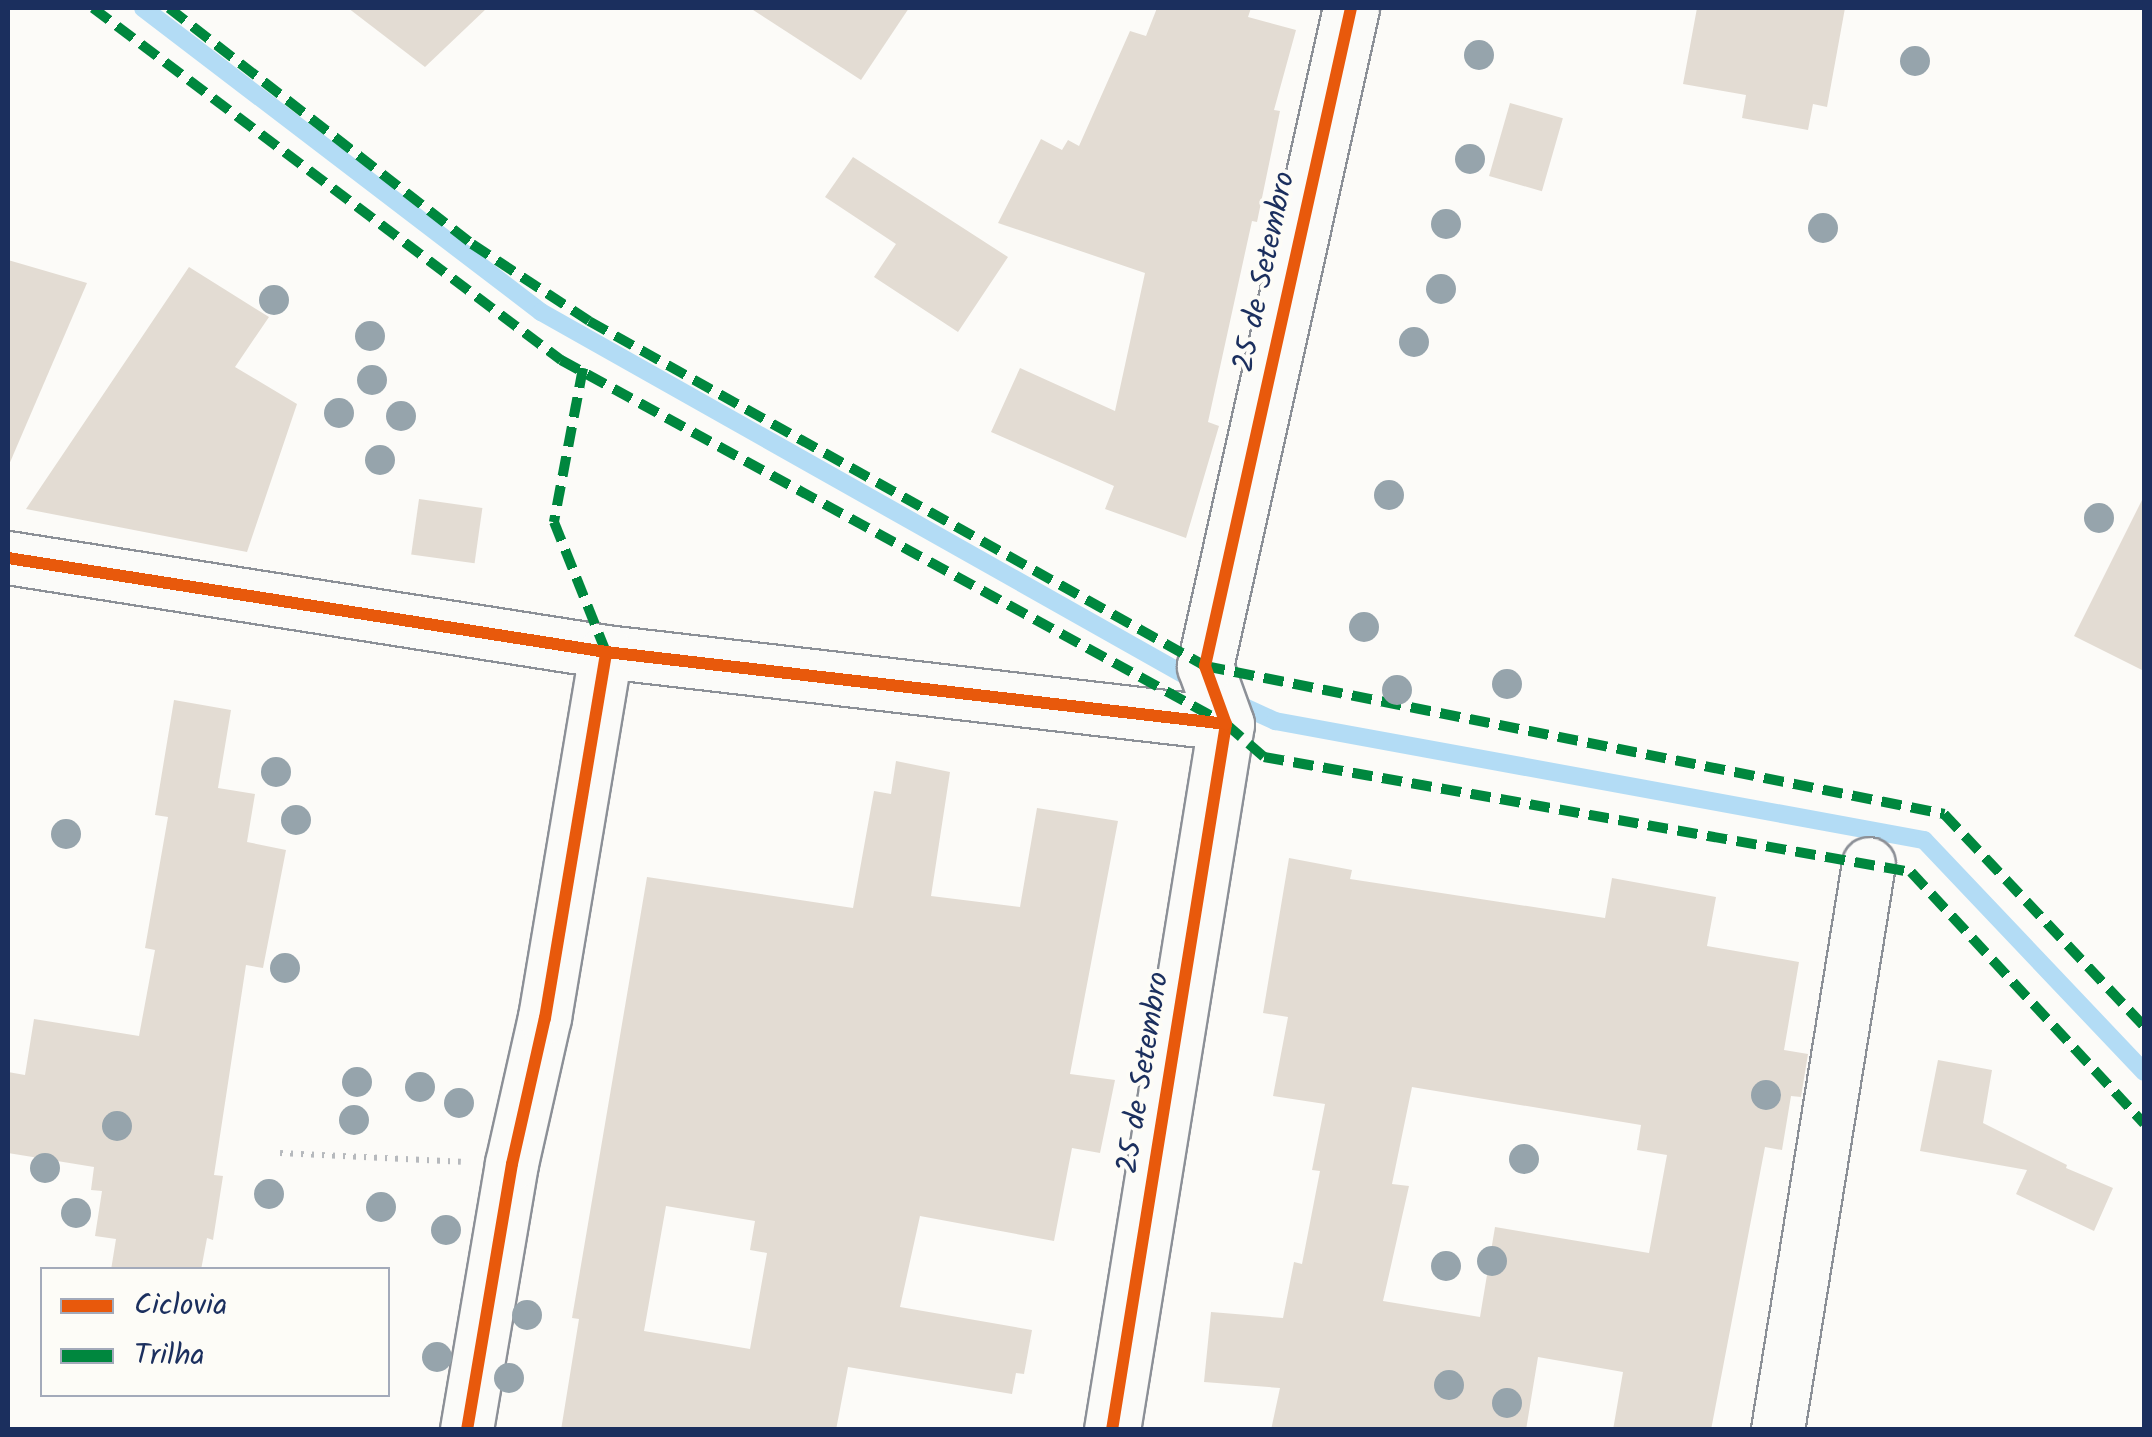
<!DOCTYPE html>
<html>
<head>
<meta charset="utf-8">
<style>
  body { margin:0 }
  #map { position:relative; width:2152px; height:1437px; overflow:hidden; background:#fcfbf8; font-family:Kalam,sans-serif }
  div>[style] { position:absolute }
  .stream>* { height:18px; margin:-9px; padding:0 9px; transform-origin:9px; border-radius:9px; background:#b3dcf5 }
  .building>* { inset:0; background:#e3dcd3; transform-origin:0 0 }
  .path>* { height:6px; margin-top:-3px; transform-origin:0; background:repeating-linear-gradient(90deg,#b6b9bd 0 2.5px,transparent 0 10.5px) }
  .roads { filter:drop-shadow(2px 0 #8c9097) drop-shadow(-2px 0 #8c9097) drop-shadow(0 2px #8c9097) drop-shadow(0 -2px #8c9097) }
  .minor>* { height:52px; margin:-26px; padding:0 26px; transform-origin:26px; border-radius:26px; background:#fbfbf9 }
  .tertiary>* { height:55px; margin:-27.5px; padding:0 27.5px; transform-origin:27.5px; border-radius:27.5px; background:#fbfbf9 }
  .quiet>* { height:10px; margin-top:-5px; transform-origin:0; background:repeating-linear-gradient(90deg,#00873e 0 20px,transparent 0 30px) }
  .cycleway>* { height:12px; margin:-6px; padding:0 6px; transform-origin:6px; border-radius:6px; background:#e8590c }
  .trees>* { width:30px; height:30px; margin:-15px; border-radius:50%; background:#96a4ac }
  span { translate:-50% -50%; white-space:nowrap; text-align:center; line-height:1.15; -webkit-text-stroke:8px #fdfcf7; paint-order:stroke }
  .street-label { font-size:30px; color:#1b2f5e }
  .frame { position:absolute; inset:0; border:10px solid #1b2f5e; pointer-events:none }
  .legend { position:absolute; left:40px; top:1267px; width:350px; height:130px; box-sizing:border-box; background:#fdfcf7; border:2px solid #a3aaba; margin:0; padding:12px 18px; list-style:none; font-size:30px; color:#1b2f5e }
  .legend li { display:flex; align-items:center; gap:20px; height:50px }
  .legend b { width:50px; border:2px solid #a3aaba }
</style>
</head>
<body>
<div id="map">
  <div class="stream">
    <i style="left:143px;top:8px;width:501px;rotate:37.37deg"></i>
    <i style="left:541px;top:312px;width:753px;rotate:29.42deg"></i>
    <i style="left:1229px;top:700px;width:51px;rotate:24.5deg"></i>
    <i style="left:1275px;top:721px;width:660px;rotate:10.39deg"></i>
    <i style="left:1924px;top:840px;width:320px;rotate:46.5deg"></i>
  </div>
  <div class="building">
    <i style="clip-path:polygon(348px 8px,487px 8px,425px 67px)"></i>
    <i style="clip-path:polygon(750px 8px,909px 8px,861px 80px)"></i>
    <i style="clip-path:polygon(1157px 8px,1251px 8px,1248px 17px,1296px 30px,1274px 110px,1280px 111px,1257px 222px,1252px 221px,1208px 422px,1219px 426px,1186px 538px,1105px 509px,1114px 486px,991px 432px,1020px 368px,1115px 411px,1145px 273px,998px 223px,1041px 139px,1062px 150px,1068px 140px,1079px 146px,1130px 31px,1146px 36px)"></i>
    <i style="clip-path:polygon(1697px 8px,1845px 8px,1827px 107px,1813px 104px,1808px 130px,1742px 118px,1746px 95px,1683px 84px)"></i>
    <i style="left:1510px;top:103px;width:55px;height:76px;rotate:16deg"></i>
    <i style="clip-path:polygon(853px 157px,1008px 257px,958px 332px,874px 277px,896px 244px,825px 197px)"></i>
    <i style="clip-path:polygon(8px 260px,87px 283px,8px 467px)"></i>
    <i style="clip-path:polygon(189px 267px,269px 317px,235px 367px,297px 404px,247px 552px,26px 509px)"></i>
    <i style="clip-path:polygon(2144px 496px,2144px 671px,2074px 636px)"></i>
    <i style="left:419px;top:499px;width:64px;height:56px;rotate:8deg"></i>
    <i style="clip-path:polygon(174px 700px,231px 710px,218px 788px,255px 794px,247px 842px,286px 850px,263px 968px,246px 965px,214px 1175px,223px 1176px,213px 1240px,207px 1238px,201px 1270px,111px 1270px,116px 1239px,95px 1236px,102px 1191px,91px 1190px,94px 1167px,8px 1153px,8px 1072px,25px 1075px,34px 1019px,139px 1036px,155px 950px,145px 948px,168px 817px,155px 815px)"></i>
    <i style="clip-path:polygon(evenodd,896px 761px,950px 772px,931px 896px,1020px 907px,1037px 808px,1118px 821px,1070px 1074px,1115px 1080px,1100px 1153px,1072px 1148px,1054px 1241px,920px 1216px,900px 1307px,1032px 1330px,1024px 1374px,1016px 1373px,1012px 1394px,848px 1367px,836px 1430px,561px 1430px,579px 1319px,572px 1318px,647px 877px,853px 908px,874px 791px,891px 794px,896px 761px,666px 1206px,755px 1221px,750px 1250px,767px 1253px,750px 1349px,644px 1331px,666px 1206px)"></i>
    <i style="clip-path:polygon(evenodd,1289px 858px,1352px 870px,1350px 879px,1605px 918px,1612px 878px,1716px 897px,1707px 946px,1799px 962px,1784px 1050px,1808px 1054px,1801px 1097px,1791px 1096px,1782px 1150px,1765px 1147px,1711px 1430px,1613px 1430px,1623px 1372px,1538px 1357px,1526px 1430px,1271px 1430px,1280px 1388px,1204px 1382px,1211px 1312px,1283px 1318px,1294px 1262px,1302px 1264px,1320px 1171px,1312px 1170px,1325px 1104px,1273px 1096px,1288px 1017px,1263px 1013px,1289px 858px,1412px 1087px,1641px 1125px,1637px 1150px,1667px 1155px,1649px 1253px,1495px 1227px,1480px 1317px,1383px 1301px,1409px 1186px,1392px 1184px,1412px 1087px)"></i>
    <i style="clip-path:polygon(1938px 1060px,1992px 1070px,1983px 1123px,2067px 1165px,2066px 1168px,2113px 1188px,2094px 1231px,2016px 1194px,2027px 1170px,1920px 1151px)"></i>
  </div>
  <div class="path">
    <i style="left:280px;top:1153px;width:181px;rotate:2.8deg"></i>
  </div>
  <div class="roads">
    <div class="minor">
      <i style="left:8px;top:558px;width:605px;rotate:8.93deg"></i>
      <i style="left:606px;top:652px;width:624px;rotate:6.62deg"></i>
      <i style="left:467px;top:1430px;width:270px;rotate:-80.4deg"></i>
      <i style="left:512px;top:1164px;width:150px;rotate:-77.3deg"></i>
      <i style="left:545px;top:1018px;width:371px;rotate:-80.5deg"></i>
      <i style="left:1778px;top:1430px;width:573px;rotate:-80.87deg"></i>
    </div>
    <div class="tertiary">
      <i style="left:1112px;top:1430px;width:715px;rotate:-80.83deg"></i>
      <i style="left:1226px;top:724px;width:62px;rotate:-109.9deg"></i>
      <i style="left:1205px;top:666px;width:674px;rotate:-77.49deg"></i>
    </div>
  </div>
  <div class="quiet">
    <i style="left:93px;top:8px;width:586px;rotate:36.95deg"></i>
    <i style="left:561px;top:360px;width:758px;rotate:28.69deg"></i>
    <i style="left:1226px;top:724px;width:50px;rotate:41deg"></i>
    <i style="left:1264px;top:757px;width:657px;rotate:10.08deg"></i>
    <i style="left:1911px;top:872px;width:343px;rotate:47.2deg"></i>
    <i style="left:169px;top:8px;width:384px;rotate:37.9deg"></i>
    <i style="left:472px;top:244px;width:140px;rotate:33.3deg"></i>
    <i style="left:589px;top:321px;width:706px;rotate:29.25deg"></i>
    <i style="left:1205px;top:666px;width:754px;rotate:11.32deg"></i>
    <i style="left:1944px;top:814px;width:291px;rotate:46.7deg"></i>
    <i style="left:583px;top:368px;width:157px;rotate:100.7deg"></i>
    <i style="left:554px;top:522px;width:140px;rotate:68.2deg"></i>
  </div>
  <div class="cycleway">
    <i style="left:8px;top:558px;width:605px;rotate:8.93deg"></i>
    <i style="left:606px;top:652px;width:624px;rotate:6.62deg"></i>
    <i style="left:467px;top:1430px;width:270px;rotate:-80.4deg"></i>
    <i style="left:512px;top:1164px;width:150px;rotate:-77.3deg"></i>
    <i style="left:545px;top:1018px;width:371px;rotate:-80.5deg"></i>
    <i style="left:1112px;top:1430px;width:715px;rotate:-80.83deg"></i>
    <i style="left:1226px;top:724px;width:62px;rotate:-109.9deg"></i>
    <i style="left:1205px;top:666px;width:674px;rotate:-77.49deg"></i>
  </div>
  <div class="trees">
    <i style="left:1479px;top:55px"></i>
    <i style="left:1915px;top:61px"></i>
    <i style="left:1470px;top:159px"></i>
    <i style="left:1446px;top:224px"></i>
    <i style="left:1823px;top:228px"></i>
    <i style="left:1441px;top:289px"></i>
    <i style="left:274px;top:300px"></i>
    <i style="left:370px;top:336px"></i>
    <i style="left:1414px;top:342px"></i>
    <i style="left:372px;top:380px"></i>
    <i style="left:339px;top:413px"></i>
    <i style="left:401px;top:416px"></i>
    <i style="left:380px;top:460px"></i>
    <i style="left:1389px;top:495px"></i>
    <i style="left:2099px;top:518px"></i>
    <i style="left:1364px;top:627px"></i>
    <i style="left:1507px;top:684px"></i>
    <i style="left:1397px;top:690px"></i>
    <i style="left:276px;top:772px"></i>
    <i style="left:296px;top:820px"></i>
    <i style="left:66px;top:834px"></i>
    <i style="left:285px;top:968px"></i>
    <i style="left:357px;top:1082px"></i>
    <i style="left:420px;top:1087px"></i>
    <i style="left:1766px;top:1095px"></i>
    <i style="left:459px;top:1103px"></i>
    <i style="left:354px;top:1120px"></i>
    <i style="left:117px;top:1126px"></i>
    <i style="left:1524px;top:1159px"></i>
    <i style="left:45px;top:1168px"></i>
    <i style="left:269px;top:1194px"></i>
    <i style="left:381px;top:1207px"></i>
    <i style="left:76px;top:1213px"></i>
    <i style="left:446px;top:1230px"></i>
    <i style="left:1492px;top:1261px"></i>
    <i style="left:1446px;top:1266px"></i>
    <i style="left:527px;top:1315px"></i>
    <i style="left:437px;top:1357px"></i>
    <i style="left:509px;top:1378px"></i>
    <i style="left:1449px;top:1385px"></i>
    <i style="left:1507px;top:1403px"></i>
  </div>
  <div class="street-label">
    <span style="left:1265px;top:272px;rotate:-78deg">25 de Setembro</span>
    <span style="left:1144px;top:1073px;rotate:-81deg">25 de Setembro</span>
  </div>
  <div class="frame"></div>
  <ul class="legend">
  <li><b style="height:12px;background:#e8590c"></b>Ciclovia</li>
  <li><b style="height:12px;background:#00873e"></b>Trilha</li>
  </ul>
</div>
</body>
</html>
